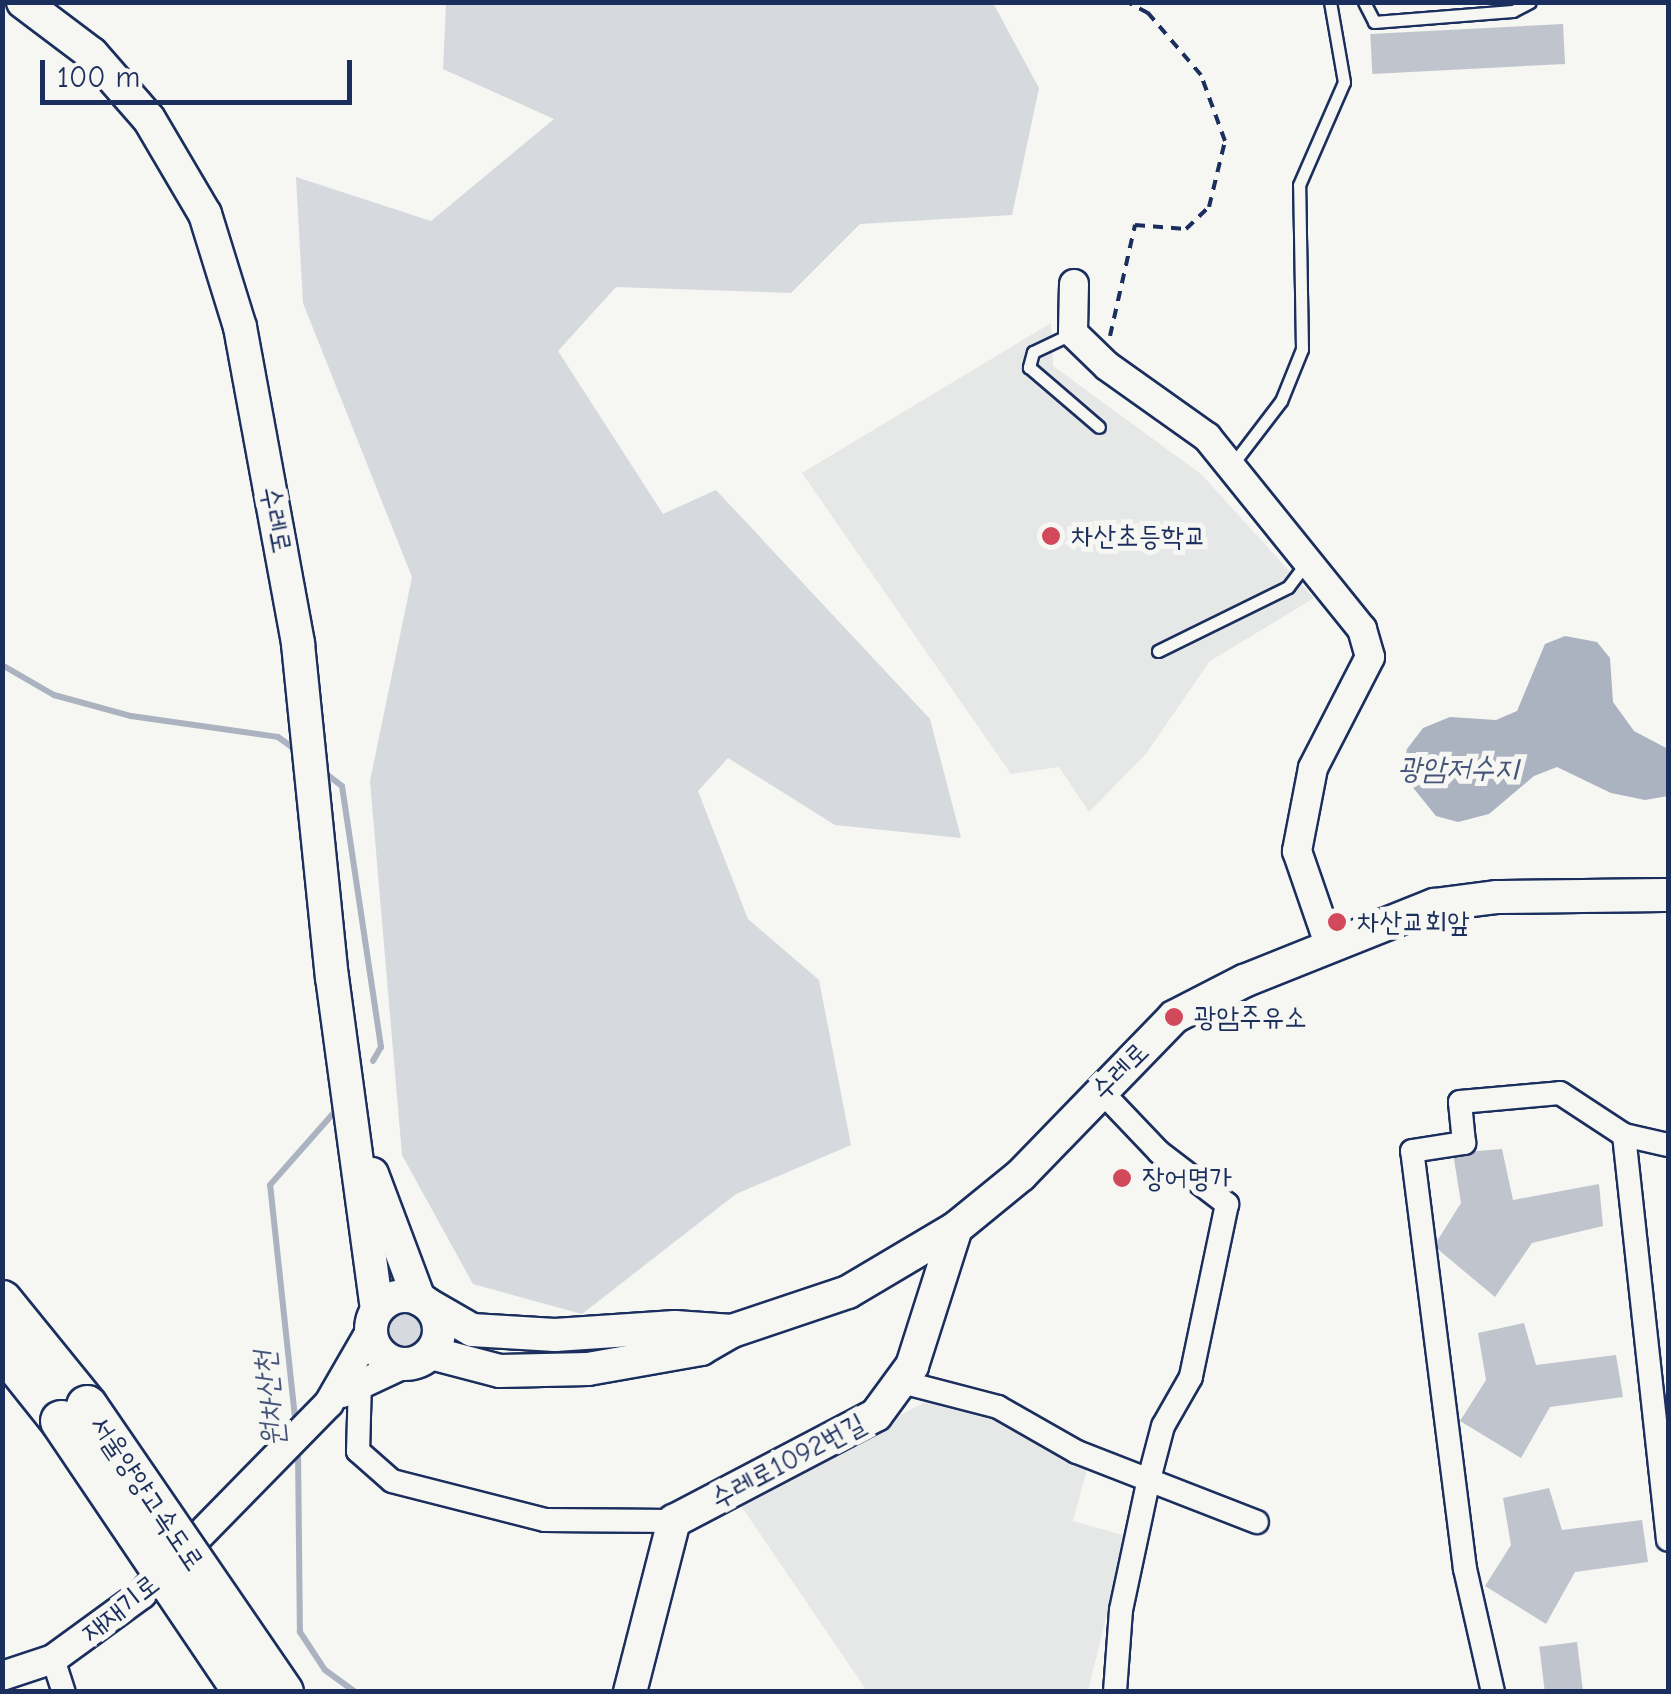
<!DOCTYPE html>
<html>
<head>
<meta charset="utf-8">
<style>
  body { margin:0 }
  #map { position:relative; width:1671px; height:1694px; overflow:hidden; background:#f6f6f2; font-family:"Comic Neue","Poor Story",sans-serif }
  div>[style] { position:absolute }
  .built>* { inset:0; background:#e6e7e7 }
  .green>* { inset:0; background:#d6d9dd }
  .round { border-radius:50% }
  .water>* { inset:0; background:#abb2c0 }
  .stream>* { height:6px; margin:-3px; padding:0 3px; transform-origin:3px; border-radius:3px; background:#abb2c0 }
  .building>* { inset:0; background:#c0c4cd; transform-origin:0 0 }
  .path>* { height:4px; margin-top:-2px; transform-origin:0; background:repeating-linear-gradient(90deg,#1b2f5e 0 10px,transparent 0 18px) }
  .roads { filter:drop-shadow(2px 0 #1b2f5e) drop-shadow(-2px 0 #1b2f5e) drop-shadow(0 2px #1b2f5e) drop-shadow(0 -2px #1b2f5e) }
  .service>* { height:11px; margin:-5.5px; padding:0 5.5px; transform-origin:5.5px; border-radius:5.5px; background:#f6f6f2 }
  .minor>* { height:22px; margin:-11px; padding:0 11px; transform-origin:11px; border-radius:11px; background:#f6f6f2 }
  .tertiary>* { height:28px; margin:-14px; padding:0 14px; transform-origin:14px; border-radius:14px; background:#f6f6f2 }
  .secondary>* { height:32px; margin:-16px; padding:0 16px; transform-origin:16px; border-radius:16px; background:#f6f6f2 }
  .secondary>.ring { margin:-16px; padding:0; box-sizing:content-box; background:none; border:32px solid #f6f6f2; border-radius:50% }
  .motorway>* { height:40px; margin:-20px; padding:0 20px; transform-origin:20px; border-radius:20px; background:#f6f6f2 }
  .bridges { filter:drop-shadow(2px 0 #1b2f5e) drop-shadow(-2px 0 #1b2f5e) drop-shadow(0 2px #1b2f5e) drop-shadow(0 -2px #1b2f5e) }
  .motorway-bridge>* { height:40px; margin:-20px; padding:0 20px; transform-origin:20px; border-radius:20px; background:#f6f6f2 }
  .dots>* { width:28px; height:28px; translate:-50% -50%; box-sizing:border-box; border:5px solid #f6f6f2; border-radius:50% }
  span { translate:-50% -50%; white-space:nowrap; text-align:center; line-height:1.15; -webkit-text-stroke:10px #f6f6f2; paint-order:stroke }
  .street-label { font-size:28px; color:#1b2f5e }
  .poi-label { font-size:28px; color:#1b2f5e }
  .left { translate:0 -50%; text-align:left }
  .water-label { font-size:30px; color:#46567b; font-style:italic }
  .frame { position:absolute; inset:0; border:5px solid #1b2f5e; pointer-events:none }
  .scale { position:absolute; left:40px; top:60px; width:312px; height:45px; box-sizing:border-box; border:5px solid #1b2f5e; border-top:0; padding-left:12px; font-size:30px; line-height:35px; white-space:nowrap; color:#1b2f5e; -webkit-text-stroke:8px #f6f6f2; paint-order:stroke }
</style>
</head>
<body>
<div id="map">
  <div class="built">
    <i style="clip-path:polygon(1051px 323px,1053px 366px,1201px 474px,1314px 598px,1210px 661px,1145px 755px,1089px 812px,1059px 767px,1011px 774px,802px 473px)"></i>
    <i style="clip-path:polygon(930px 1400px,974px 1408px,1088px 1465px,1073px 1521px,1126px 1536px,1088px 1691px,867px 1691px,735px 1497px)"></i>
  </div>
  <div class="green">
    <i style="clip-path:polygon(446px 3px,993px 3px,1039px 88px,1012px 215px,860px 224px,791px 293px,616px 287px,558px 351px,663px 514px,716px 490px,930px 719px,961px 838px,835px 825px,728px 758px,698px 791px,748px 919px,819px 980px,851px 1145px,736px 1194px,582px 1314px,473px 1284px,402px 1155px,370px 781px,412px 577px,303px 303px,296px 177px,431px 221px,554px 119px,443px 69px)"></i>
    <i class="round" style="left:388px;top:1314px;width:36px;height:36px"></i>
  </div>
  <div class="water">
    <i style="clip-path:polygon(1565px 636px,1597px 642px,1610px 658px,1613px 702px,1634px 731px,1668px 749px,1668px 796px,1645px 800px,1611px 793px,1557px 767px,1534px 776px,1489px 814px,1458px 822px,1436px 816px,1402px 774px,1407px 749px,1423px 728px,1450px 717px,1496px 720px,1517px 711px,1545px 644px)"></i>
  </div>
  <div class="stream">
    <i style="left:2px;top:665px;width:60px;rotate:30deg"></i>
    <i style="left:54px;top:695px;width:80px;rotate:15.3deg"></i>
    <i style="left:131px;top:716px;width:148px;rotate:8.1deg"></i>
    <i style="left:278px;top:737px;width:17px;rotate:36deg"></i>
    <i style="left:329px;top:776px;width:16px;rotate:38deg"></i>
    <i style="left:342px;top:786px;width:264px;rotate:81.5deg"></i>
    <i style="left:381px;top:1047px;width:16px;rotate:120deg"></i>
    <i style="left:296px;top:1427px;width:243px;rotate:-96.1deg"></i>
    <i style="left:270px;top:1185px;width:104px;rotate:-48.5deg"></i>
    <i style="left:298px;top:1449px;width:183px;rotate:89.4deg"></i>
    <i style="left:300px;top:1632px;width:45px;rotate:56.7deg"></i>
    <i style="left:325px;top:1670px;width:37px;rotate:36deg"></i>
  </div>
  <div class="building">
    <i style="left:1563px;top:24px;width:40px;height:193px;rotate:87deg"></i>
    <i style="clip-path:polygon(1502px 1149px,1513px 1200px,1599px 1184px,1603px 1226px,1532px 1243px,1495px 1297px,1434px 1246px,1461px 1203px,1453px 1153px)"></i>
    <i style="clip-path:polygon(1524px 1323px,1536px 1365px,1616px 1355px,1623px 1397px,1550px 1407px,1521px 1458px,1460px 1421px,1486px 1380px,1478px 1333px)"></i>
    <i style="clip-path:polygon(1549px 1488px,1562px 1530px,1642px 1520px,1648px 1562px,1575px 1572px,1546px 1624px,1485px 1586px,1511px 1545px,1503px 1498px)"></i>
    <i style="left:1577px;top:1642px;width:50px;height:38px;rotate:83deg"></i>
  </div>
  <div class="path">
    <i style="left:1110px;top:336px;width:114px;rotate:-77.3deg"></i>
    <i style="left:1135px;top:225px;width:51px;rotate:4.5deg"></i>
    <i style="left:1186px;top:229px;width:32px;rotate:-44deg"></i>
    <i style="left:1209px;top:207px;width:68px;rotate:-76.4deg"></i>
    <i style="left:1225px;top:141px;width:70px;rotate:-110deg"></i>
    <i style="left:1201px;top:75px;width:82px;rotate:-130.5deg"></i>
    <i style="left:1148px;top:13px;width:24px;rotate:-152deg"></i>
  </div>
  <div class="roads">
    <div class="service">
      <i style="left:1364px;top:2px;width:22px;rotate:63deg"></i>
      <i style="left:1374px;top:22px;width:139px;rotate:-4.5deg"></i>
      <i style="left:1513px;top:11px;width:19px;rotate:-28deg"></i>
      <i style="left:1073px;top:333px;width:44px;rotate:154.6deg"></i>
      <i style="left:1033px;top:352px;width:16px;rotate:105deg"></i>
      <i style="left:1029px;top:367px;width:92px;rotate:40.6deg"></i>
      <i style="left:1232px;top:465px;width:81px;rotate:-52.6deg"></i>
      <i style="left:1281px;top:401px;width:56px;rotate:-68deg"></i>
      <i style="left:1302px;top:349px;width:164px;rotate:-91deg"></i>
      <i style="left:1299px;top:185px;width:112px;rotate:-66.4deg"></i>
      <i style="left:1344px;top:82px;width:81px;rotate:-99.9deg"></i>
      <i style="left:1158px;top:651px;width:145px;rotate:-26.2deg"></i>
      <i style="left:1288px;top:587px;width:31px;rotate:-53deg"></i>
    </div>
    <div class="minor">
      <i style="left:1100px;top:1090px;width:86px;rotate:46.4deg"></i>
      <i style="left:1159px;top:1152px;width:86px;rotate:37.4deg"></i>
      <i style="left:1227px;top:1204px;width:177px;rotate:101.8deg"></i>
      <i style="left:1191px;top:1377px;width:56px;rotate:119.7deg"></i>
      <i style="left:1163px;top:1426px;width:59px;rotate:104.7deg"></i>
      <i style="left:1148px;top:1483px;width:130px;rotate:102deg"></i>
      <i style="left:1121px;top:1610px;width:82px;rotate:94.2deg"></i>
      <i style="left:1624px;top:1135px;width:407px;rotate:83.8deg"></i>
      <i style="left:360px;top:1381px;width:70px;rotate:91.6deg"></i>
      <i style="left:358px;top:1451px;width:45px;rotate:41.4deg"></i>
      <i style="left:392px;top:1481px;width:158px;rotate:14.3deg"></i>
      <i style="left:545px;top:1520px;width:129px;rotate:0.4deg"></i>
      <i style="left:902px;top:1382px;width:99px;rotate:14.6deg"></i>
      <i style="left:998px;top:1407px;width:91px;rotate:29.7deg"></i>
      <i style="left:1077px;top:1452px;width:193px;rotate:21.3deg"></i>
      <i style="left:53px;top:1659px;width:35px;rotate:72deg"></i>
      <i style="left:1493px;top:1692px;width:126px;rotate:-102.8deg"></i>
      <i style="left:1465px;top:1569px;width:421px;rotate:-97.2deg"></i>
      <i style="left:1412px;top:1151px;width:53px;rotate:-8.7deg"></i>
      <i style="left:1464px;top:1143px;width:41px;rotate:-95.6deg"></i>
      <i style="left:1460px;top:1102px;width:100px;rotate:-5.1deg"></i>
      <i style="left:1560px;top:1093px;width:77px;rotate:33.3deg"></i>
      <i style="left:1624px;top:1135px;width:45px;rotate:12.8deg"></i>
    </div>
    <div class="tertiary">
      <i style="left:1074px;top:284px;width:49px;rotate:91.2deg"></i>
      <i style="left:1073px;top:333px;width:47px;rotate:44.1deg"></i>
      <i style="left:1107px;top:366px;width:123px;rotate:35.4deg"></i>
      <i style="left:1207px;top:437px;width:247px;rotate:51.1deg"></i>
      <i style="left:1362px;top:629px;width:29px;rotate:74deg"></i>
      <i style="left:1370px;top:657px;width:125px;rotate:117.2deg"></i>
      <i style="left:1313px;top:768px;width:85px;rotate:100.9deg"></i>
      <i style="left:1297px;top:851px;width:98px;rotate:71deg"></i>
      <i style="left:342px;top:1393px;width:66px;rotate:-25deg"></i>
      <i style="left:2px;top:1676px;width:54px;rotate:-18.4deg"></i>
      <i style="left:53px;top:1659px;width:110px;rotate:-36.1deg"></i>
      <i style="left:142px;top:1594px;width:267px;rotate:-45.6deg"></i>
      <i style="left:329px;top:1403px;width:82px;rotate:-60deg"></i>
    </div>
    <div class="secondary">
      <i style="left:23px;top:2px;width:86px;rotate:37deg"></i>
      <i style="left:92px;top:54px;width:86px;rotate:48.8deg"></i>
      <i style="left:149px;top:119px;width:110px;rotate:59.5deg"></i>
      <i style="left:205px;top:214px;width:118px;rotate:72.8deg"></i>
      <i style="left:240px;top:327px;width:322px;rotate:79.6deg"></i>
      <i style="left:298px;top:644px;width:335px;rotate:84.2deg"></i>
      <i style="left:332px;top:977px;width:335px;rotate:82.3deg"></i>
      <i style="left:372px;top:1174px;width:134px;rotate:69.4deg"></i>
      <i class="ring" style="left:371px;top:1296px;width:36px;height:36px"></i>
      <i style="left:427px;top:1304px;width:52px;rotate:30deg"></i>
      <i style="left:472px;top:1330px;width:83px;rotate:3.4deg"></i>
      <i style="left:555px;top:1335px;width:120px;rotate:-3.8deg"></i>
      <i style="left:675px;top:1327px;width:57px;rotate:4deg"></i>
      <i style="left:431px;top:1353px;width:71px;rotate:14.6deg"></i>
      <i style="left:500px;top:1371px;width:88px;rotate:-1.3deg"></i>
      <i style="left:588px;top:1369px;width:115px;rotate:-10deg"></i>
      <i style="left:701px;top:1349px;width:36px;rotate:-30deg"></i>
      <i style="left:732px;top:1331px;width:122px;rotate:-18.6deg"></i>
      <i style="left:848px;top:1292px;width:126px;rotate:-30.7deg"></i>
      <i style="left:956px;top:1228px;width:84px;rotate:-39.2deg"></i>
      <i style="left:1021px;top:1175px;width:220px;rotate:-45.9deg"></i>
      <i style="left:1174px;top:1017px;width:79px;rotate:-27.2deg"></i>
      <i style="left:1244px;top:981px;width:205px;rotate:-21.8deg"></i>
      <i style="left:1434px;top:905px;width:64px;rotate:-7.2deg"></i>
      <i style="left:1497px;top:897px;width:171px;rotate:-0.7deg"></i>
      <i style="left:630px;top:1692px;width:177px;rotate:-75.6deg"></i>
      <i style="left:674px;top:1521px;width:228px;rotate:-27.7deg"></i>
      <i style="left:876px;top:1415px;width:61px;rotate:-53.7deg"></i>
      <i style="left:912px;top:1366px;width:145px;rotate:-72.3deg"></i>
    </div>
    <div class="motorway">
      <i style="left:2px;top:1301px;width:135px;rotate:51deg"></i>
      <i style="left:2px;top:1347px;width:95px;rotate:51.4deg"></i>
    </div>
  </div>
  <div class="bridges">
    <div class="motorway-bridge">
      <i style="left:87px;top:1406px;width:347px;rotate:55.6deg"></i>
      <i style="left:61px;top:1421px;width:327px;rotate:56deg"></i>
    </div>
  </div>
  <div class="dots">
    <i style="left:1051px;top:536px;background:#d1495b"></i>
    <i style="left:1337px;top:922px;background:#d1495b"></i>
    <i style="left:1174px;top:1017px;background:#d1495b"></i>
    <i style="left:1122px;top:1178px;background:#d1495b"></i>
  </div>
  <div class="street-label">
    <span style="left:276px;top:520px;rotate:79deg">수레로</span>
    <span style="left:1120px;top:1071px;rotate:-45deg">수레로</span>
    <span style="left:788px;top:1461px;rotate:-28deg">수레로1092번길</span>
    <span style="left:147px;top:1493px;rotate:56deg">서울양양고속도로</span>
    <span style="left:120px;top:1608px;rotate:-38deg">재재기로</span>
  </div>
  <div class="poi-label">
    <span class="left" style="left:1071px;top:536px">차산초등학교</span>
    <span class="left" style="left:1357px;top:922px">차산교회앞</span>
    <span class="left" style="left:1194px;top:1017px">광암주유소</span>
    <span class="left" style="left:1142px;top:1178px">장어명가</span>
  </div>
  <div class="water-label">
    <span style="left:1458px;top:769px">광암저수지</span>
    <span style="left:270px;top:1399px;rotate:-96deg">원차산천</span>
  </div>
  <div class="frame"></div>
  <div class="scale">100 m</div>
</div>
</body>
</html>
